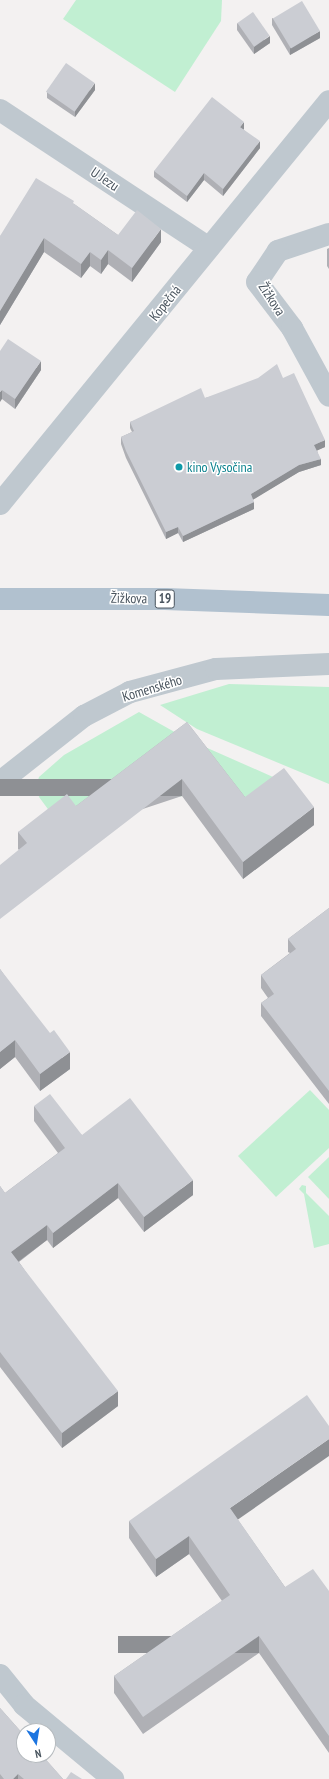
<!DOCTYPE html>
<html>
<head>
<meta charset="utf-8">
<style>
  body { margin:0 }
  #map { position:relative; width:329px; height:1779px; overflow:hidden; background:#f3f1f1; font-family:"PT Sans Narrow",sans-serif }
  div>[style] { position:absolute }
  .green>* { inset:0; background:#c1efd2 }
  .street>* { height:22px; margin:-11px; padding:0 11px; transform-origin:11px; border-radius:11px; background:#bfc8cf }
  .primary>* { height:22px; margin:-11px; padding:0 11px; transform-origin:11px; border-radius:11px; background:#b1c1cf }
  .wall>* { inset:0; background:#afb0b5 }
  .shaded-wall>* { inset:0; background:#8e9094; transform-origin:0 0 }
  .building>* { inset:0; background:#cbcdd3; transform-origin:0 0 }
  .dots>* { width:11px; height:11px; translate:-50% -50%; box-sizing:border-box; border:2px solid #fff; border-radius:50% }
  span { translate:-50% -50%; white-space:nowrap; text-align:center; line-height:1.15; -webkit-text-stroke:3px #fff; paint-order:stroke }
  .shield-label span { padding:1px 3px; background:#fff; border:1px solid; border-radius:3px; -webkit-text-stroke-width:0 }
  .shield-label { font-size:13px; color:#49545e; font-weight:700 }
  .street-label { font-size:14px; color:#49545e }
  .culture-label { font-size:14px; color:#0d838f }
  .left { translate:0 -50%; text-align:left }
  .north { position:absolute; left:16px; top:1723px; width:40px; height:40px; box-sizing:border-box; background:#fff; border:1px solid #b6bbbf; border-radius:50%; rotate:168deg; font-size:11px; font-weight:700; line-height:16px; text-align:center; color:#49545e }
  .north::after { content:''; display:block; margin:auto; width:14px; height:18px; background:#1d75e0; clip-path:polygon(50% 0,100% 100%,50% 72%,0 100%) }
</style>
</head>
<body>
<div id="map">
  <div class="green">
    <i style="clip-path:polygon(76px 0,222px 0,221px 21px,175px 92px,63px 19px)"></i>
    <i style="clip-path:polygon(229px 684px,329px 687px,329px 784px,197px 729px,160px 705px)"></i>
    <i style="clip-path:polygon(139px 712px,187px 739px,282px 781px,242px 817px,225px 788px,56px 820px,39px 797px,37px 783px,39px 777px,64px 755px)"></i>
    <i style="clip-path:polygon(310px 1090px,329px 1110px,329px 1148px,276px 1197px,238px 1156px)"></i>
    <i style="clip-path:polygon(329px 1157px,329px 1199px,308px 1177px)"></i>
    <i style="clip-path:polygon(302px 1185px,306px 1186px,306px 1193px,329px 1216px,329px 1244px,314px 1248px,304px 1194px,299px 1189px)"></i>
  </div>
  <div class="street">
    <i style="left:0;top:110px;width:250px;rotate:33.4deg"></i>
    <i style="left:329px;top:234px;width:54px;rotate:161.6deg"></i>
    <i style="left:278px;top:251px;width:37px;rotate:124deg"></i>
    <i style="left:257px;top:282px;width:58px;rotate:52.7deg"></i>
    <i style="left:292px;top:328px;width:77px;rotate:61.4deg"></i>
    <i style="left:0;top:504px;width:520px;rotate:-50.77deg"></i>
    <i style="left:0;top:782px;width:107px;rotate:-38.2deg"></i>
    <i style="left:84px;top:716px;width:52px;rotate:-27.6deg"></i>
    <i style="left:130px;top:692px;width:89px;rotate:-15deg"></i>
    <i style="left:216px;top:669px;width:113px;rotate:-2.5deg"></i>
    <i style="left:0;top:1675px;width:38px;rotate:51deg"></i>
    <i style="left:24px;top:1705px;width:116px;rotate:39.7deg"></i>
  </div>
  <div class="primary">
    <i style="left:0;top:599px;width:165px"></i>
    <i style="left:165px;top:599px;width:164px;rotate:2.1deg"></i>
  </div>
  <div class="wall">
    <i style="clip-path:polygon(272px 18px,320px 38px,290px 55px,272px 25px)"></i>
    <i style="clip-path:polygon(237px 23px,270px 43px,254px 54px,237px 30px)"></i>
    <i style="clip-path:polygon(95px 90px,75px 117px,47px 98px,47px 92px)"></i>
    <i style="clip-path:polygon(243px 129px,260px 148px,223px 196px,204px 180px,187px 202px,154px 177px,154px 171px)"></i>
    <i style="clip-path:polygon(74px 204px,118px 235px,161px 242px,132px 282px,108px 264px,101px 274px,90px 266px,81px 278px,44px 252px,0 325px,0 236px)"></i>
    <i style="clip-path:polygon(329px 248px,329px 269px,327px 266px,327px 249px)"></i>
    <i style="clip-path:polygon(0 351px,41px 370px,15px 409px,2px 399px)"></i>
    <i style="clip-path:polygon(283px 378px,325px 447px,317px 450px,321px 465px,299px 472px,253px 499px,254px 509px,183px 542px,178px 533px,166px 539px,126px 458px,121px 444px,121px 437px,132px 432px,130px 428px,130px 422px,205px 398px)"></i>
    <i style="clip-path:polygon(187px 722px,245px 797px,314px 825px,243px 879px,182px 796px,19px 850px,18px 849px,18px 832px,76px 806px)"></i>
    <i style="clip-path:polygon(329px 908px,329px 1104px,261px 1016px,261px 1003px,268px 998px,261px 988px,261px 975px,290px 953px,288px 952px,288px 939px)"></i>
    <i style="clip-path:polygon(0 969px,70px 1069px,40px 1091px,15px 1057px,0 1069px)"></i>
    <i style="clip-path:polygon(34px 1106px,82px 1135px,193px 1195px,144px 1232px,118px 1198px,53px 1248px,47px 1240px,19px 1262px,118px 1406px,62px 1448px,0 1367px,0 1186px,5px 1193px,58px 1153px,34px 1121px)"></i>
    <i style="clip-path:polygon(238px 1520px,285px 1587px,329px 1591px,329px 1753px,259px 1653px,143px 1734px,114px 1693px,114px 1676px,222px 1601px,189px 1554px,156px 1577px,129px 1538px,129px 1521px)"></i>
    <i style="clip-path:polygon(0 1708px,63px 1779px,0 1779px)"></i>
  </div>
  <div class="shaded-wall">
    <i style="clip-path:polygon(320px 31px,320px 38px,290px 55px,290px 48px)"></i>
    <i style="clip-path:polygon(270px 36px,270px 43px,254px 54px,254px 47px)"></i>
    <i style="clip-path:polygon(95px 83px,95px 90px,75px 117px,75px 111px)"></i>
    <i style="clip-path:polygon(244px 122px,244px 129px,240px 133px,240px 127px)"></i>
    <i style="clip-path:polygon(260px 141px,260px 148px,223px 196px,223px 189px)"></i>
    <i style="clip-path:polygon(204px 173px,204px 180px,187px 202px,187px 196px)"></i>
    <i style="clip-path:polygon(161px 229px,161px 242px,132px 282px,132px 268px)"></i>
    <i style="clip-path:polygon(44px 238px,44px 252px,0 325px,0 311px)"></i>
    <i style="clip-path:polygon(108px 250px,108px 264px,101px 274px,101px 260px)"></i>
    <i style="clip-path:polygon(90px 252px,90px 266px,81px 278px,81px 264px)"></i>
    <i style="clip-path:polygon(41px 361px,41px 370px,15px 409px,15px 399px)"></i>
    <i style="clip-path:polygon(2px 390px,2px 399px,0 402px,0 392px)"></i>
    <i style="clip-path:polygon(325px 440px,325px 447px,314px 452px,314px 445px)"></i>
    <i style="clip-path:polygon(321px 459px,321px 465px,299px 472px,251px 501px,251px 494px,299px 465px)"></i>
    <i style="clip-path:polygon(254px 502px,254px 509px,183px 542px,183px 536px)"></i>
    <i style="clip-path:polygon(178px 527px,178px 533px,166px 539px,166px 532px)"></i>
    <i style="left:182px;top:779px;width:17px;height:230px;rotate:90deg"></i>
    <i style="clip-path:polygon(314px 807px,314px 825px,243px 879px,243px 862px)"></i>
    <i style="clip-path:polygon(15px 1040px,15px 1057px,0 1069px,0 1052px)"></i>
    <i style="clip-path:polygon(70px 1052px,70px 1069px,40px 1091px,40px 1074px)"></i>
    <i style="clip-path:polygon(193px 1180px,193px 1195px,144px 1232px,144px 1217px)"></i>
    <i style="clip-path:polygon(118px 1183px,118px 1198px,53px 1248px,53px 1233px)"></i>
    <i style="clip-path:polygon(47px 1225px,47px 1240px,11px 1267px,11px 1252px)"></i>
    <i style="clip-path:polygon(118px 1391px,118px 1406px,62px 1448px,62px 1433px)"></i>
    <i style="clip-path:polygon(329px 1439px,329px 1456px,230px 1525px,230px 1508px)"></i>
    <i style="clip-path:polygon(189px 1536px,189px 1554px,156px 1577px,156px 1559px)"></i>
    <i style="left:259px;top:1636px;width:17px;height:141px;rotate:90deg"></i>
    <i style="clip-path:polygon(18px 1774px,18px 1779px,13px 1779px)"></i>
  </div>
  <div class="building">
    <i style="left:302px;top:1px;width:35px;height:34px;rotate:59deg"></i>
    <i style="left:253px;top:12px;width:29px;height:19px;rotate:55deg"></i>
    <i style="left:66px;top:63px;width:35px;height:35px;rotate:35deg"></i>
    <i style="clip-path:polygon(212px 97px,244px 122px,240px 127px,260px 141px,223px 189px,204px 173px,187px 196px,154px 171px)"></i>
    <i style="clip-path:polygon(36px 178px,74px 201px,73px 203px,118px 235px,137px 210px,161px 229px,132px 268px,108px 250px,101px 260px,90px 252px,81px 264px,44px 238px,0 311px,0 236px)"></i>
    <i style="clip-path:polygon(8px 339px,41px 361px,15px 399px,2px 390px,0 392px,0 351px)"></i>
    <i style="clip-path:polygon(277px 364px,283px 378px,294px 373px,325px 440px,314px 445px,321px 459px,299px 465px,251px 494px,254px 502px,183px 536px,178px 527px,166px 532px,126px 451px,121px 437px,134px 431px,130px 422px,201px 388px,205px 398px,258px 378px)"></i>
    <i style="clip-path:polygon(187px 722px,245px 797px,284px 768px,314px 807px,243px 862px,182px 779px,0 919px,0 865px,27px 843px,18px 832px,67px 794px,76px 806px)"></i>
    <i style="clip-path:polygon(329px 908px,329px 1091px,261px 1003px,274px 994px,261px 975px,296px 949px,288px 939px)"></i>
    <i style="clip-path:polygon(0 969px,50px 1033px,54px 1030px,70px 1052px,40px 1074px,15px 1040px,0 1052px)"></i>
    <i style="clip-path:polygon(50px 1094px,82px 1135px,130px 1098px,193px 1180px,144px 1217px,118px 1183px,53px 1233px,47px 1225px,11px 1252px,118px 1391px,62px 1433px,0 1352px,0 1186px,5px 1193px,65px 1148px,34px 1106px)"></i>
    <i style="clip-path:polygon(307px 1395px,329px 1426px,329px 1439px,230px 1508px,285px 1587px,313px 1569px,329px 1591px,329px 1736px,259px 1636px,143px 1717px,114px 1676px,230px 1595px,189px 1536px,156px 1559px,129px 1521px)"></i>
    <i style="clip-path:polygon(0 1708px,24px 1735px,24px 1755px,42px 1755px,63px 1779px,24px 1779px,18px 1774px,13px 1779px,4px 1779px,0 1774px)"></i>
    <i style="clip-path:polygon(71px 1772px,82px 1779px,66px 1779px)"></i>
  </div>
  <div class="dots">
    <i style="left:179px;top:467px;background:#0f9aa8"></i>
  </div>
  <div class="shield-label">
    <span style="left:165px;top:599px">19</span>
  </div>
  <div class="street-label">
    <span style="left:105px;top:179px;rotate:34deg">U Jezu</span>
    <span style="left:272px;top:299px;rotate:57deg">Žižkova</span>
    <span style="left:165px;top:303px;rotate:-51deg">Kopečná</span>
    <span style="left:129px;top:598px;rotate:1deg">Žižkova</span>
    <span style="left:152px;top:688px;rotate:-17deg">Komenského</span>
  </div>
  <div class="culture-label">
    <span class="left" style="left:187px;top:467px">kino Vysočina</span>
  </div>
  <div class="north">N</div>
</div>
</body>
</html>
